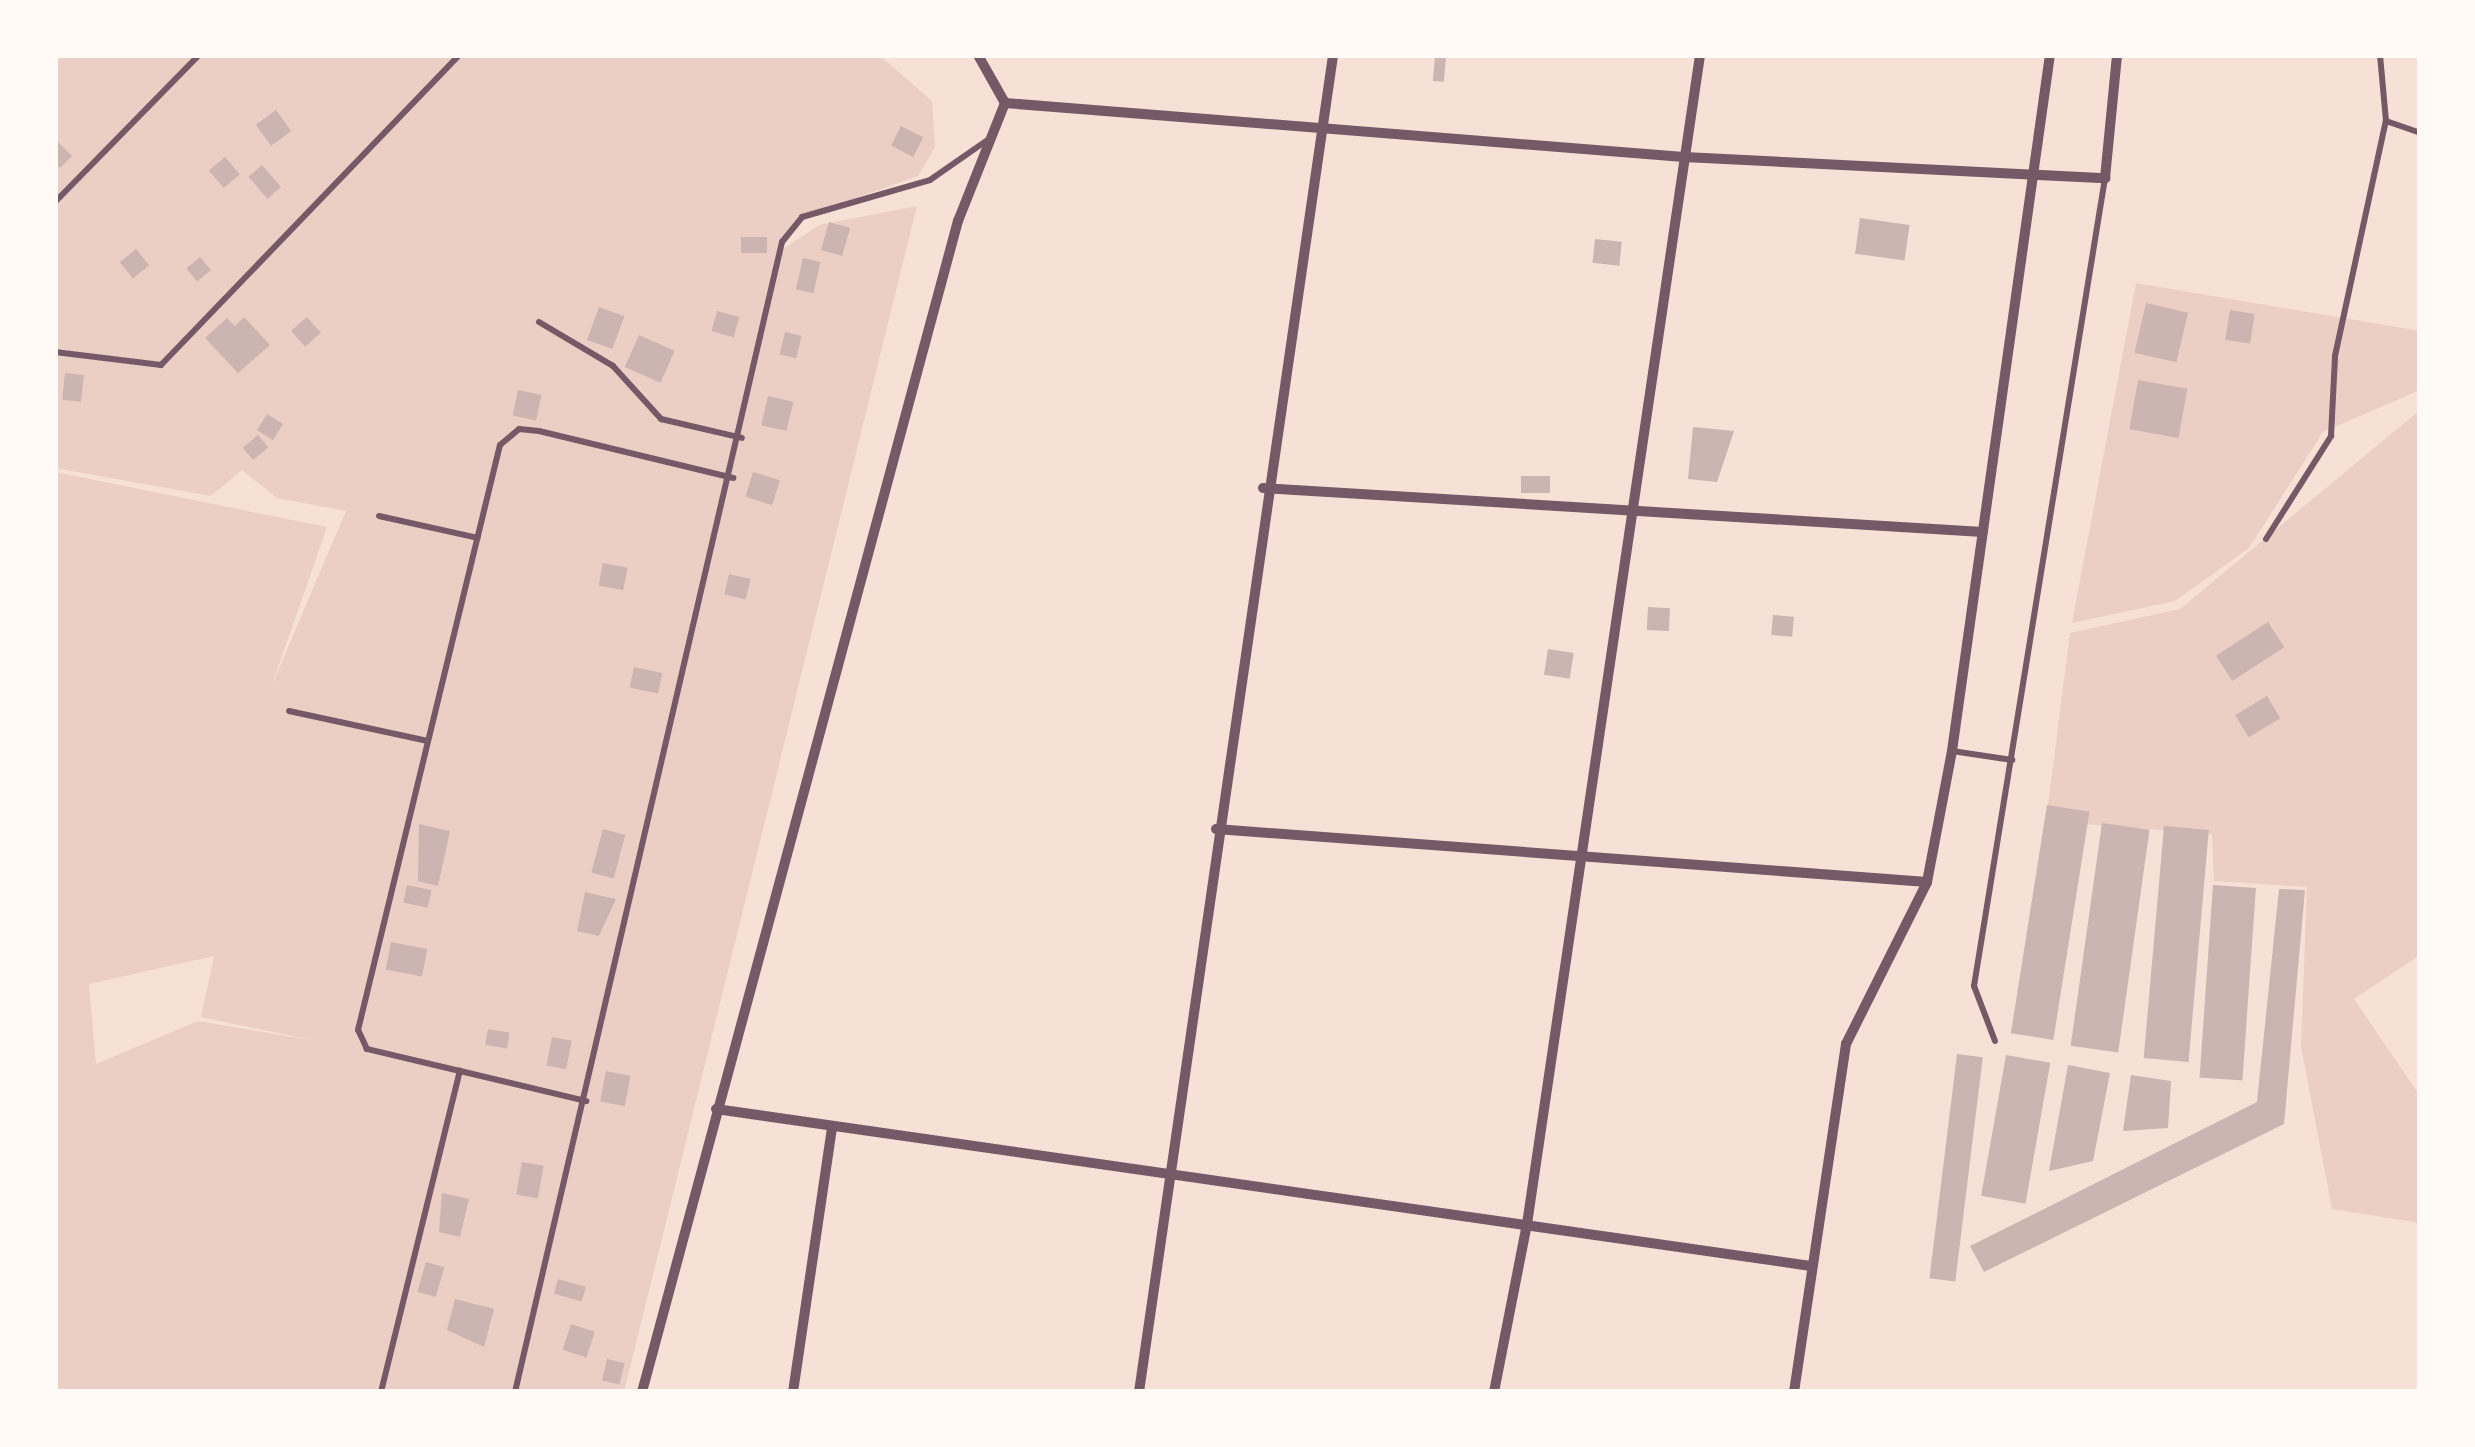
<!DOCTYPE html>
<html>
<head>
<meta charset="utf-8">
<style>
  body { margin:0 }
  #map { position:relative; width:2475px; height:1447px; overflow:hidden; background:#f7e1d7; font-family:"Golos Text",sans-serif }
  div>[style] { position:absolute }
  .green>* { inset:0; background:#ebcfc5 }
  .building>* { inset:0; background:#ccb4b1; transform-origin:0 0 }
  .service>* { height:6px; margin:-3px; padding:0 3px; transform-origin:3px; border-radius:3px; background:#755966 }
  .minor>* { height:10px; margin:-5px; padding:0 5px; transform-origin:5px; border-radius:5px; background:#755966 }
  span { translate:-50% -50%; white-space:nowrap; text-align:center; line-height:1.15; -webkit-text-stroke:10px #fffaf5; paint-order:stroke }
  .frame { position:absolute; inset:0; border:58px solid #fffaf5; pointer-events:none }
</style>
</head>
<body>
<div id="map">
  <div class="green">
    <i style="clip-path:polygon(evenodd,55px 55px,879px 55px,932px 101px,935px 147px,918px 176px,800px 218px,780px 251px,819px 225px,917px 206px,624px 1392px,55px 1392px,55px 472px,327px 527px,272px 685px,346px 511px,277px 498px,242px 470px,211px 496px,55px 468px,55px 55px,214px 956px,201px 1017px,317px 1041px,198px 1021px,96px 1064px,89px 984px,214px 956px)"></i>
    <i style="clip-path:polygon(2136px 283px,2420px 331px,2420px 390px,2323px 432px,2249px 548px,2175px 601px,2072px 623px)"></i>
    <i style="clip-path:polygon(2420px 410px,2420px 955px,2354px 999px,2420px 1096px,2420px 1223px,2332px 1209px,2301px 1046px,2307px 887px,2214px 881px,2212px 834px,2046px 821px,2070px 633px,2180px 609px)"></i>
  </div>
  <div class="building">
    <i style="left:1435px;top:56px;width:11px;height:25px;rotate:5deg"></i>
    <i style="left:276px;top:110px;width:26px;height:25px;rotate:54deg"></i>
    <i style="left:901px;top:126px;width:25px;height:22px;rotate:27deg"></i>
    <i style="clip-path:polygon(55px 139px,72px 156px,60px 168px,55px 163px)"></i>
    <i style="left:225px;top:157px;width:23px;height:21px;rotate:50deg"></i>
    <i style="left:262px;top:165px;width:29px;height:18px;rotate:49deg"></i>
    <i style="left:1860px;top:218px;width:50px;height:36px;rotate:8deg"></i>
    <i style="left:829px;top:222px;width:22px;height:29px;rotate:16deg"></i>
    <i style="left:741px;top:237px;width:26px;height:16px"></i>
    <i style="left:1595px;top:239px;width:27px;height:24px;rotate:6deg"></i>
    <i style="left:136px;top:249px;width:21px;height:21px;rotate:51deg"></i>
    <i style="left:200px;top:257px;width:17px;height:18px;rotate:50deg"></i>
    <i style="left:803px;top:258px;width:18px;height:32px;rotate:13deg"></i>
    <i style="left:2146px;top:303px;width:43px;height:51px;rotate:13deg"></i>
    <i style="left:599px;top:307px;width:27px;height:35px;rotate:20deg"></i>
    <i style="left:2230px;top:310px;width:25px;height:30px;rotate:9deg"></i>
    <i style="left:717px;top:311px;width:23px;height:21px;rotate:15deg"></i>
    <i style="clip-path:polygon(244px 317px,270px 345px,238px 373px,205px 338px,227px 318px,235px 326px)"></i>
    <i style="left:307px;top:317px;width:21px;height:21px;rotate:49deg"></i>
    <i style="left:785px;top:332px;width:17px;height:23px;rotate:13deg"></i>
    <i style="left:639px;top:335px;width:39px;height:35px;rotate:24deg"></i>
    <i style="left:65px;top:373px;width:19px;height:27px;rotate:6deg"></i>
    <i style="left:2138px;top:380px;width:50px;height:50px;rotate:10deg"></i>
    <i style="left:518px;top:390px;width:24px;height:26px;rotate:12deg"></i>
    <i style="left:768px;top:396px;width:26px;height:30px;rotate:13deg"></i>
    <i style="left:267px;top:414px;width:19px;height:19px;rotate:32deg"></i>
    <i style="clip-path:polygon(1693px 427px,1734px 431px,1717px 482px,1688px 479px)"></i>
    <i style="left:258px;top:435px;width:16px;height:20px;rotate:50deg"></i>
    <i style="left:753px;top:472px;width:28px;height:26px;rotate:17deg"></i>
    <i style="left:1550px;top:476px;width:17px;height:29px;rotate:90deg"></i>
    <i style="left:603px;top:563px;width:25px;height:23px;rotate:11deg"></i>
    <i style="left:729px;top:574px;width:22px;height:21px;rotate:13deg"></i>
    <i style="left:1648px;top:607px;width:22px;height:23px;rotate:3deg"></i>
    <i style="left:1773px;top:615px;width:21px;height:20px;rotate:5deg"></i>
    <i style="left:2268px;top:622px;width:30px;height:62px;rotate:57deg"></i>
    <i style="left:1548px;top:649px;width:26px;height:26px;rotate:9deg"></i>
    <i style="left:634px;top:667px;width:29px;height:21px;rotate:12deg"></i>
    <i style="left:2267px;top:696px;width:26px;height:37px;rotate:59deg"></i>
    <i style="left:2047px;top:805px;width:43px;height:231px;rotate:9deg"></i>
    <i style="left:2102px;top:823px;width:48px;height:225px;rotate:8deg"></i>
    <i style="clip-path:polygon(419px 824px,450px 831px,438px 886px,418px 881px)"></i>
    <i style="left:2164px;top:826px;width:45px;height:233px;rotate:5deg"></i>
    <i style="left:603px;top:829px;width:23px;height:45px;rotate:15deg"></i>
    <i style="left:407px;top:885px;width:25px;height:18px;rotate:12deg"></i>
    <i style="left:2213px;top:885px;width:43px;height:193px;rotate:4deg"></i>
    <i style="clip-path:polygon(2279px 889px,2305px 890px,2284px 1124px,1984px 1272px,1970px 1246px,2257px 1102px)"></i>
    <i style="clip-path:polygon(585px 892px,616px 899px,599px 936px,577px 931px)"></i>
    <i style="left:391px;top:942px;width:37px;height:28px;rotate:11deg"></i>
    <i style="left:488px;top:1029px;width:22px;height:16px;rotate:10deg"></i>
    <i style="left:552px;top:1037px;width:20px;height:29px;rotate:11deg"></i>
    <i style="left:1957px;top:1054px;width:26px;height:226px;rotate:7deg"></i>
    <i style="left:2006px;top:1055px;width:45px;height:143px;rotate:10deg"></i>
    <i style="clip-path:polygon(2068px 1065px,2110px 1073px,2093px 1161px,2049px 1171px)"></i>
    <i style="left:606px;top:1071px;width:25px;height:31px;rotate:11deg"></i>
    <i style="clip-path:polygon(2131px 1075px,2171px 1081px,2168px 1128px,2123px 1131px)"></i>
    <i style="left:522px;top:1162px;width:22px;height:33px;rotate:10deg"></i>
    <i style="clip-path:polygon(442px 1193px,469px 1199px,460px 1237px,439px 1232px)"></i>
    <i style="left:426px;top:1262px;width:19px;height:31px;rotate:16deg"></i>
    <i style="left:558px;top:1279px;width:29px;height:15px;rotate:16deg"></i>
    <i style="clip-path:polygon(455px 1299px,494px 1309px,484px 1347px,447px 1330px)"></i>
    <i style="left:571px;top:1324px;width:25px;height:27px;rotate:18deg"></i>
    <i style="left:607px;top:1359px;width:18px;height:22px;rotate:13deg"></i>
  </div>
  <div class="service">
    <i style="left:2386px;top:121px;width:36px;rotate:19deg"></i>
    <i style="left:55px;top:202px;width:206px;rotate:-45.6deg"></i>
    <i style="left:539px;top:322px;width:86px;rotate:30.7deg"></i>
    <i style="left:613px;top:366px;width:72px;rotate:47.8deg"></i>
    <i style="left:661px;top:419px;width:83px;rotate:13.2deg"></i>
    <i style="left:55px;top:352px;width:107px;rotate:7deg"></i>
    <i style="left:161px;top:365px;width:430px;rotate:-46.1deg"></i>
    <i style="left:379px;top:516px;width:101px;rotate:12.5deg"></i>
    <i style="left:2266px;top:539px;width:122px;rotate:-57.7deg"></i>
    <i style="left:2331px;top:436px;width:80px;rotate:-87.1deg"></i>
    <i style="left:2335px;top:356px;width:240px;rotate:-77.8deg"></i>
    <i style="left:2386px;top:121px;width:66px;rotate:-95.2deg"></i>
    <i style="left:289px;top:711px;width:142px;rotate:12.2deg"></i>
    <i style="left:1952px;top:751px;width:61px;rotate:8.5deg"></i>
    <i style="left:1995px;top:1041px;width:59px;rotate:-110.9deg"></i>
    <i style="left:1974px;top:986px;width:819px;rotate:-80.79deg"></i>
    <i style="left:460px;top:1071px;width:130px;rotate:13.4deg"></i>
    <i style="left:381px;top:1392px;width:331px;rotate:-76.2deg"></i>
    <i style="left:460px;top:1071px;width:96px;rotate:-166.7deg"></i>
    <i style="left:367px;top:1049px;width:21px;rotate:-115deg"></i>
    <i style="left:358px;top:1030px;width:602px;rotate:-76.36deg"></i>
    <i style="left:500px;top:445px;width:25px;rotate:-40deg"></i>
    <i style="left:519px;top:429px;width:20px;rotate:6deg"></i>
    <i style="left:539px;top:431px;width:200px;rotate:13.6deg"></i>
    <i style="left:515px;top:1392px;width:1181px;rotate:-76.93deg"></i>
    <i style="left:782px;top:242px;width:32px;rotate:-51deg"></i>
    <i style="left:802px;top:217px;width:133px;rotate:-16.1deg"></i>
    <i style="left:930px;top:180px;width:72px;rotate:-34.8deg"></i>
  </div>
  <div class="minor">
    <i style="left:1005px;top:103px;width:681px;rotate:4.55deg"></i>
    <i style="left:1684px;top:157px;width:422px;rotate:2.9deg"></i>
    <i style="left:2105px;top:178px;width:124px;rotate:-84.4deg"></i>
    <i style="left:1263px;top:488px;width:721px;rotate:3.5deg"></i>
    <i style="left:1216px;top:829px;width:713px;rotate:4.26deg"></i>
    <i style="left:716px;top:1109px;width:1106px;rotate:8.16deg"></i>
    <i style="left:642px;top:1392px;width:1213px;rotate:-74.9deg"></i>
    <i style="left:958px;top:221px;width:127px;rotate:-68.3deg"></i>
    <i style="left:1005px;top:103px;width:55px;rotate:-119.4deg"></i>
    <i style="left:793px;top:1392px;width:268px;rotate:-81.6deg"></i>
    <i style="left:1139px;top:1392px;width:1351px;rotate:-81.74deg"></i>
    <i style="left:1494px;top:1392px;width:171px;rotate:-78.9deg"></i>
    <i style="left:1527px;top:1224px;width:1182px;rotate:-81.58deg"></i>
    <i style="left:1794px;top:1392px;width:352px;rotate:-81.5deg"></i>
    <i style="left:1846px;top:1044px;width:181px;rotate:-63.4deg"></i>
    <i style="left:1927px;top:882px;width:133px;rotate:-79.2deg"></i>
    <i style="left:1952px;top:751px;width:703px;rotate:-81.99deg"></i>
  </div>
  <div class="frame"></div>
</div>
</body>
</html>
